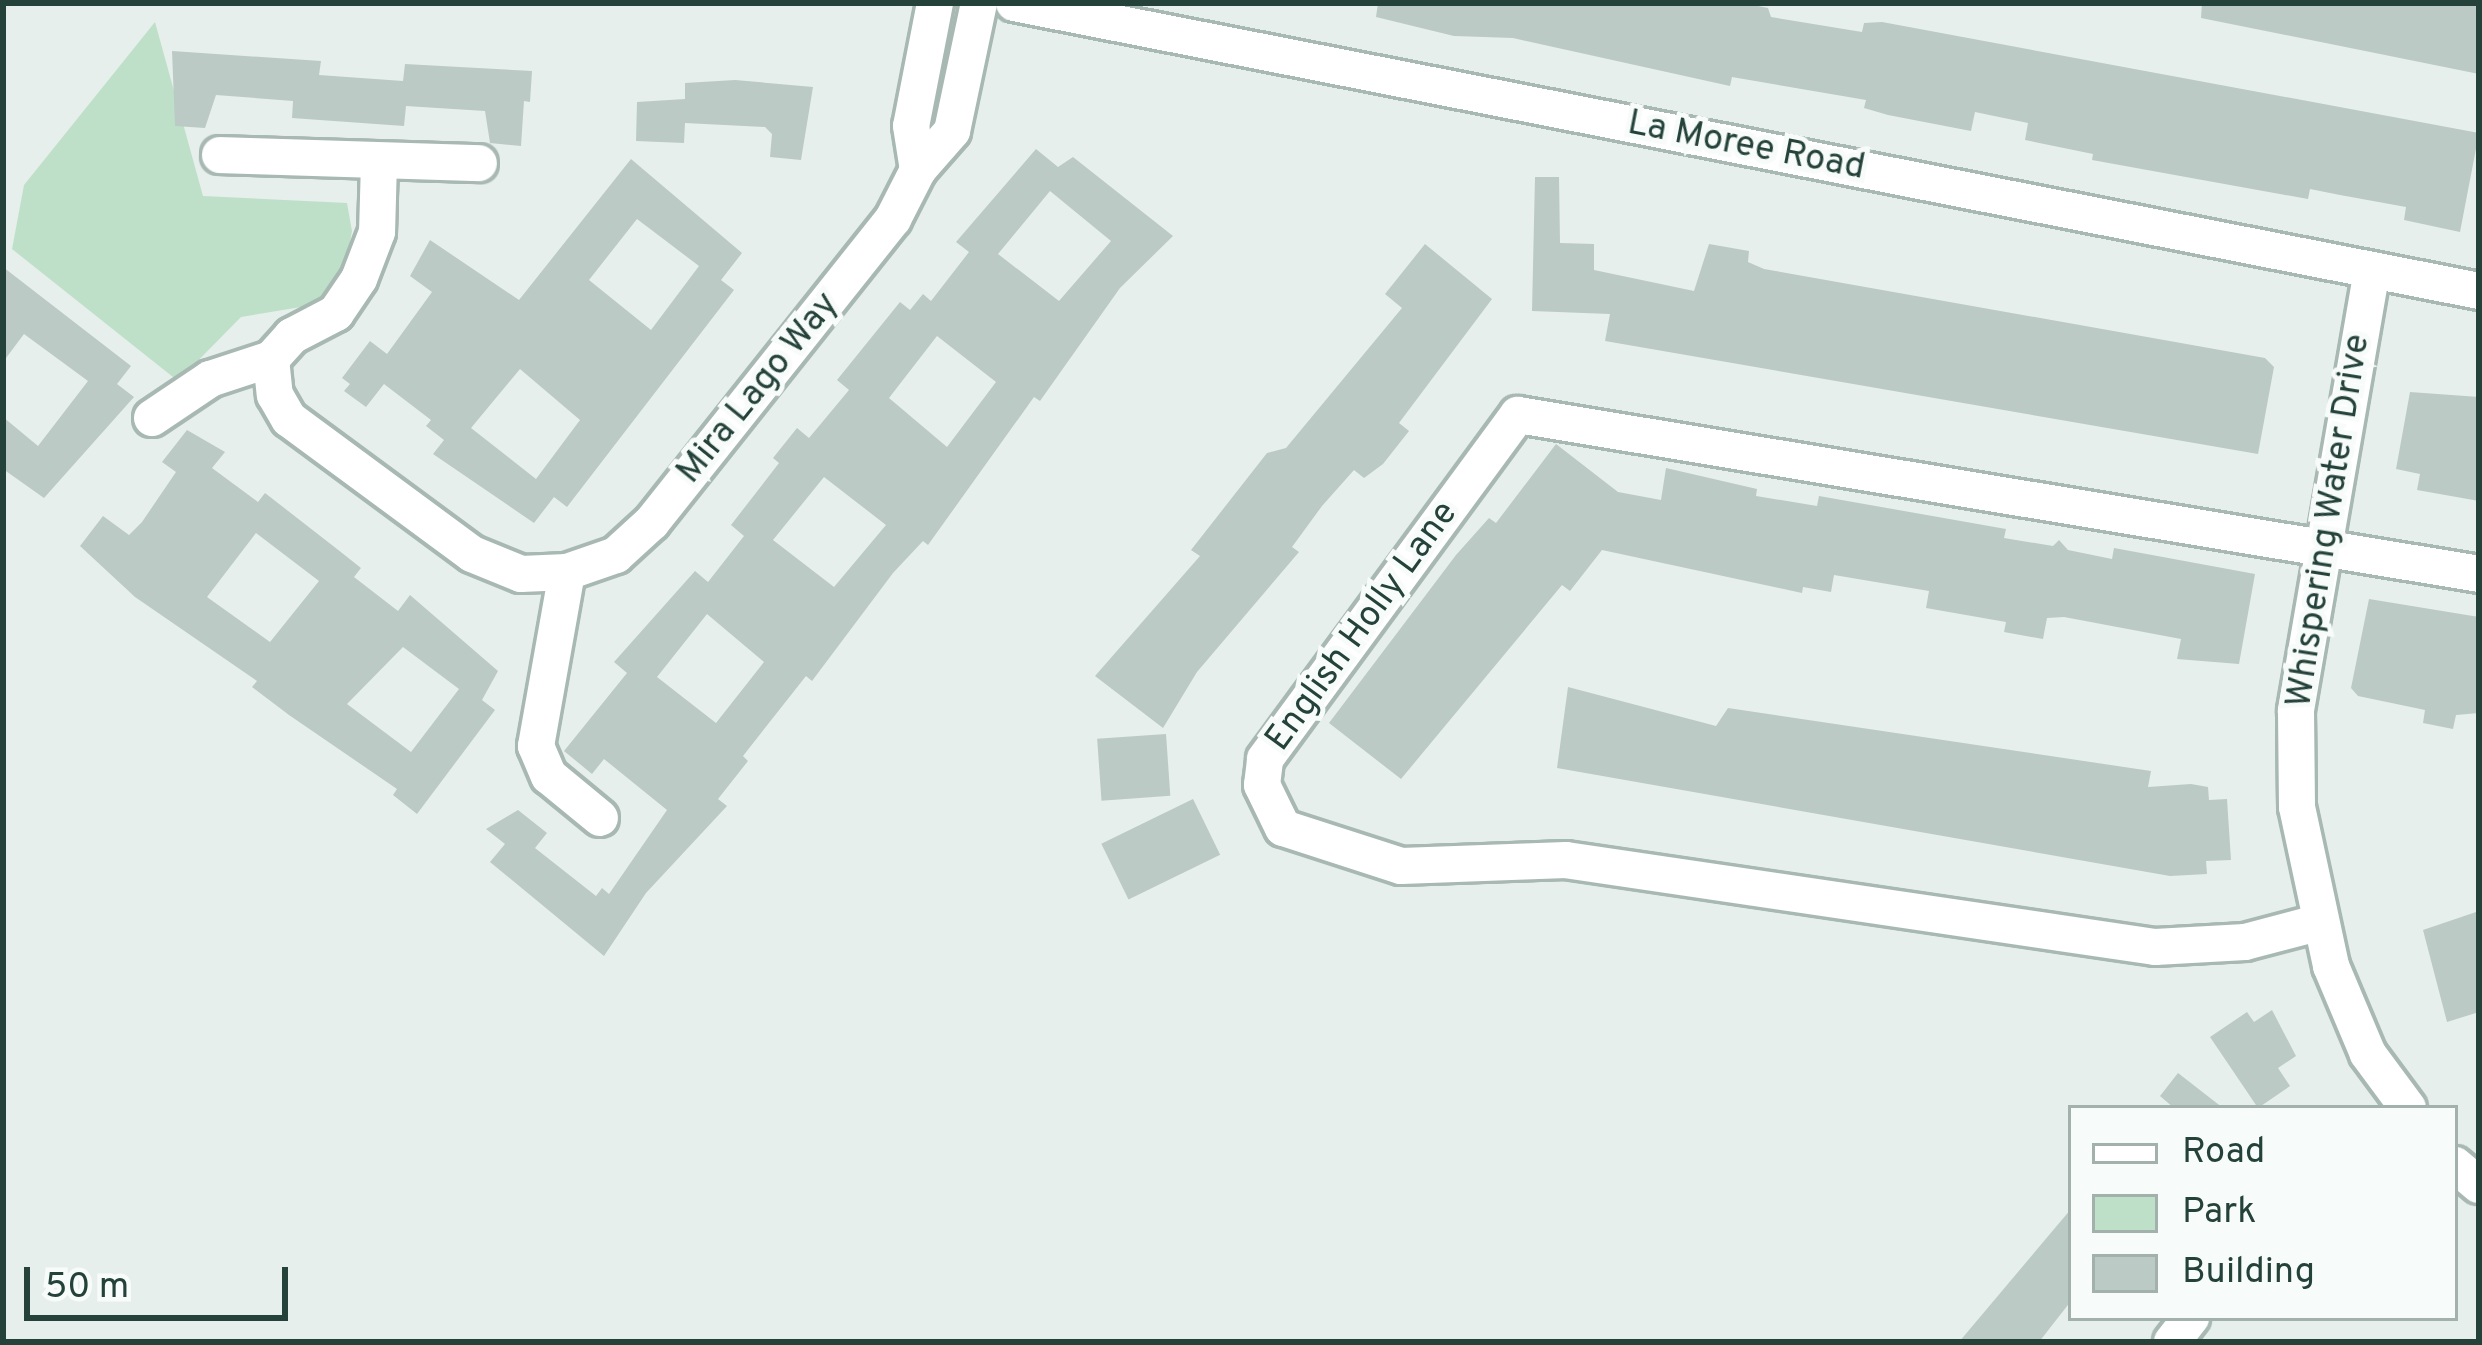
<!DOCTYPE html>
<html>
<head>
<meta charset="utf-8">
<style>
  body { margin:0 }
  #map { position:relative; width:2482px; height:1345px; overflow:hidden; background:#e6efeb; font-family:Overpass,sans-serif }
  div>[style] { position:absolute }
  .green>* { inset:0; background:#bfe0c8 }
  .building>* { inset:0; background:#bbcac4; transform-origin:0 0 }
  .roads { filter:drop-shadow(3px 0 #a8b8b2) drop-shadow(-3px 0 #a8b8b2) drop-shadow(0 3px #a8b8b2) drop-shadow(0 -3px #a8b8b2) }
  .minor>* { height:36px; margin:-18px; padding:0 18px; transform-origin:18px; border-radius:18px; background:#fff }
  .tertiary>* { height:36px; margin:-18px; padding:0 18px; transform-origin:18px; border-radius:18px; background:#fff }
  span { translate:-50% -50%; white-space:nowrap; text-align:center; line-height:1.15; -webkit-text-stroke:10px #f7fbf9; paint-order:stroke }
  .street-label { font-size:36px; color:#24423a }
  .frame { position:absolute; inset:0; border:6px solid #24423a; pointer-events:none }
  .legend { position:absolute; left:2068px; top:1105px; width:390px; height:216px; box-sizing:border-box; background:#f7fbf9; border:3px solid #a3b1ad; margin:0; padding:15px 21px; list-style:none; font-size:36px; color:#24423a }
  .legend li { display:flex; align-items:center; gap:24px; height:60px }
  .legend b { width:60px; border:3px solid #a3b1ad }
  .scale { position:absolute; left:24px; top:1267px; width:264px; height:54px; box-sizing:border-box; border:6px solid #24423a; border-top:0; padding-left:15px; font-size:36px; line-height:42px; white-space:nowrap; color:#24423a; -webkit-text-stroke:9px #f7fbf9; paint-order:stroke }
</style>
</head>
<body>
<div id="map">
  <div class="green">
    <i style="clip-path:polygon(155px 22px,203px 196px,347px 203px,352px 231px,344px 277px,325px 303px,241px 317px,178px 381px,12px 249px,24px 185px)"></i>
  </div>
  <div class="building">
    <i style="clip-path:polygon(1378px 3px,1743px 3px,1768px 8px,1771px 17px,1862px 32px,1864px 23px,1882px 22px,2479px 133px,2460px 232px,2404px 220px,2406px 207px,2340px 195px,2310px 189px,2308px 199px,2092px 160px,2093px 154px,2025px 140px,2028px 123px,1975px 112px,1971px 131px,1888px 115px,1864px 108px,1866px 100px,1732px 77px,1730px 86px,1513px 38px,1454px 36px,1376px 17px)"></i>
    <i style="clip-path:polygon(2202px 3px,2479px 3px,2479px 74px,2201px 18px)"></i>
    <i style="clip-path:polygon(172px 51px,321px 61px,319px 75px,403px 81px,405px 64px,532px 71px,530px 102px,524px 101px,521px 146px,490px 143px,485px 111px,406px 106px,404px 126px,292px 118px,293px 101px,216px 95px,205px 128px,175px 126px)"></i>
    <i style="clip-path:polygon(735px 80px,813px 87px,801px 160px,770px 157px,772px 134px,765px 127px,685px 123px,684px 143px,636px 141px,637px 102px,685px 99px,685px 83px)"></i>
    <i style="clip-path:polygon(evenodd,1036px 149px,1058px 167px,1073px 157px,1173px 236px,1120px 288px,1040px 401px,1034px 397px,928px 545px,923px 541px,893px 573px,812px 681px,806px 676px,743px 756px,748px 761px,718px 799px,727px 806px,646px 893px,604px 956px,490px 862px,505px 844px,486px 829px,518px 810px,547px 833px,535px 848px,596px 896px,602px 888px,609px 894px,667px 810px,604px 759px,592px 774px,564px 751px,627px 673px,614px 662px,695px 571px,708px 582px,744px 536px,731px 525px,779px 463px,773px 458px,797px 428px,809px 438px,849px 390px,837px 380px,900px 302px,910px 310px,923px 294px,931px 301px,969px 252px,956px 242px,1036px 149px,1050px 191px,1111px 241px,1059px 301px,998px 254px,1050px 191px,1036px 149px,937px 336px,996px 382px,947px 447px,889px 398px,937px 336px,1036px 149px,824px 477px,886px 525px,834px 587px,773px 540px,824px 477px,1036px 149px,707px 614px,764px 662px,716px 723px,657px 677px,707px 614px)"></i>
    <i style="clip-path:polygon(evenodd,631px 159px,742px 253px,721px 280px,734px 290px,567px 507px,554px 497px,534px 523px,433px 454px,444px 440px,426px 426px,431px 420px,384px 384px,366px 407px,344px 391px,350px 384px,342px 378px,370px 341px,387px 354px,432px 292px,410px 276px,430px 240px,519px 300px,631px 159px,637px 219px,699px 266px,651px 330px,589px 280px,637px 219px,631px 159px,520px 369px,580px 420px,536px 479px,471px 428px,520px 369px)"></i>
    <i style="clip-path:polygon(1535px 177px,1559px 177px,1560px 243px,1594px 244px,1594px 270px,1694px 291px,1709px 244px,1749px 251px,1748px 262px,1764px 269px,2265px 358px,2274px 367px,2258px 454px,1605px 341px,1610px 314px,1532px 311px)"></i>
    <i style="clip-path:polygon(1425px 244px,1492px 299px,1399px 423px,1409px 431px,1383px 464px,1364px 478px,1354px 470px,1322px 506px,1292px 547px,1299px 552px,1197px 672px,1163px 728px,1095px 676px,1200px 556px,1191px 550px,1267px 453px,1286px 448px,1402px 308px,1385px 294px)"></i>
    <i style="clip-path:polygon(3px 267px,131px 366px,117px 384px,134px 397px,44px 498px,3px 469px,3px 417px,38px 446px,88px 381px,24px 334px,3px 362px)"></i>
    <i style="clip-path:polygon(2410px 392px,2479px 397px,2479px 501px,2417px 490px,2420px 474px,2396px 469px)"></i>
    <i style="clip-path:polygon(evenodd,187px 430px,225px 452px,212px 468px,258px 502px,265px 493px,337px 549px,361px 568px,354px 577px,398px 611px,410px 595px,498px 671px,482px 700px,495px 710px,417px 814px,393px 795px,397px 789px,289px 715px,252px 687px,257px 681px,135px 597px,80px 546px,103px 516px,129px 535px,142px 522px,176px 472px,162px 462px,187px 430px,256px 533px,319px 581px,270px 642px,207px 597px,256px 533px,187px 430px,403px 647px,459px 689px,411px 752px,347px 704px,403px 647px)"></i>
    <i style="clip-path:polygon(1556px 444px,1618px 492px,1661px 500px,1666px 468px,1757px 489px,1756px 496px,1817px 506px,1819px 496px,2006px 529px,2004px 538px,2053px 546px,2059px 540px,2068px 550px,2112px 559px,2114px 548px,2255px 574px,2239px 664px,2177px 659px,2181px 639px,2064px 617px,2047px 618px,2043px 639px,2004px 632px,2006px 622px,1926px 608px,1929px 591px,1834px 575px,1831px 592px,1803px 587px,1802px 593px,1602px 550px,1570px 591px,1562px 585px,1401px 779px,1329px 723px,1456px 555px,1489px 518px,1496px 523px)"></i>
    <i style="clip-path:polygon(2369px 599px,2479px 617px,2479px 713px,2456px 715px,2453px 729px,2423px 723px,2425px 710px,2358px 696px,2351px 688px)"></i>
    <i style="clip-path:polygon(1568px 687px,1716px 726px,1728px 708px,2151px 771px,2148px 787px,2191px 784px,2208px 787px,2209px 800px,2227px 799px,2231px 860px,2206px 861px,2207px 874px,2170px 876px,1557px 768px)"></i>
    <i style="left:1166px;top:734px;width:62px;height:69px;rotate:86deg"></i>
    <i style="left:1193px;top:799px;width:62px;height:102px;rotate:64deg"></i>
    <i style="clip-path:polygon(2479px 911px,2479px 1012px,2447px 1022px,2423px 930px)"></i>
    <i style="clip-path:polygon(2272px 1010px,2296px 1056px,2278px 1068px,2290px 1086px,2258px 1108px,2210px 1037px,2247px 1012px,2254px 1022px)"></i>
    <i style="clip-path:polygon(2178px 1073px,2223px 1108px,2174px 1108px,2160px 1096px)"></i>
    <i style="clip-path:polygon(2071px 1209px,2071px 1301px,2039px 1342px,1959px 1342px)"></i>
  </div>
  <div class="roads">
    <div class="minor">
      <i style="left:935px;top:3px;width:125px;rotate:101deg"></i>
      <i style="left:911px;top:126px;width:45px;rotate:81deg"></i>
      <i style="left:918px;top:170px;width:52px;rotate:-48.9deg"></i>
      <i style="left:952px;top:131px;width:131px;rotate:-78.1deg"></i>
      <i style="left:220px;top:155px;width:259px;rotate:1.8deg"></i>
      <i style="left:379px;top:162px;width:70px;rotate:91.6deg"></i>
      <i style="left:377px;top:232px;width:50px;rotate:111deg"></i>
      <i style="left:359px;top:279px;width:41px;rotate:124.1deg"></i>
      <i style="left:336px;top:313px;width:50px;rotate:152.4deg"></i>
      <i style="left:292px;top:336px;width:31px;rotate:132deg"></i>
      <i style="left:271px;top:359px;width:36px;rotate:84deg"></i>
      <i style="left:275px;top:395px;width:28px;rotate:60deg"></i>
      <i style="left:289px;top:419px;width:227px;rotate:36.4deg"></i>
      <i style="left:472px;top:554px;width:53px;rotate:22.2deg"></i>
      <i style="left:521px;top:574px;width:46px;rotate:-2.5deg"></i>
      <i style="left:567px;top:572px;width:52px;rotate:-19.1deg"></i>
      <i style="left:616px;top:555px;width:49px;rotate:-42.5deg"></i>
      <i style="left:652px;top:522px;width:387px;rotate:-51.5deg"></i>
      <i style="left:893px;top:219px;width:55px;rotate:-63deg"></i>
      <i style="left:2372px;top:270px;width:448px;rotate:99.8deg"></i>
      <i style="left:2296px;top:711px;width:96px;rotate:89.4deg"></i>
      <i style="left:2297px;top:807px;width:163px;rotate:77.9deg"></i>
      <i style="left:2331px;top:966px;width:95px;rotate:67.2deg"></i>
      <i style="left:2368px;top:1054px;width:67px;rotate:53.5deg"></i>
      <i style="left:152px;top:418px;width:70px;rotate:-33.9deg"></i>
      <i style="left:210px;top:379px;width:64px;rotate:-18.2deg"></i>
      <i style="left:567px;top:572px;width:177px;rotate:100.1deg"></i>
      <i style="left:536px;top:746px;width:33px;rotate:67deg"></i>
      <i style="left:549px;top:776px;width:66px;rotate:39.5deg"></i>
      <i style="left:2321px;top:922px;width:79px;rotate:165.3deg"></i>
      <i style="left:2245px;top:942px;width:90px;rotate:176.8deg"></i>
      <i style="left:2155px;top:947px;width:595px;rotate:-171.6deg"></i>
      <i style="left:1566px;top:860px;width:165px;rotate:177.9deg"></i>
      <i style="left:1401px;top:866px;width:124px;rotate:-162.1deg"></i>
      <i style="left:1283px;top:828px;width:48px;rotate:-116deg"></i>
      <i style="left:1262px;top:785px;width:26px;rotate:-83deg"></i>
      <i style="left:1265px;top:759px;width:427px;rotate:-53.7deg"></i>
      <i style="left:1518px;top:415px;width:974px;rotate:9.39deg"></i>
      <i style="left:2455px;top:1165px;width:31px;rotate:40deg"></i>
      <i style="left:2172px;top:1342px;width:31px;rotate:-52deg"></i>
    </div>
    <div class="tertiary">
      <i style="left:1014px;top:3px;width:1493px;rotate:11.12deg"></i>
    </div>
  </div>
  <div class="street-label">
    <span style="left:1746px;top:147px;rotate:11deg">La Moree Road</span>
    <span style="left:759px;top:389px;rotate:-51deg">Mira Lago Way</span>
    <span style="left:2330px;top:521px;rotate:-81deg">Whispering Water Drive</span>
    <span style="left:1363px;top:627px;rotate:-54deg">English Holly Lane</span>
  </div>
  <div class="frame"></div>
  <ul class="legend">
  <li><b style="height:15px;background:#fff"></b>Road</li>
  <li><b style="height:33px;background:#bfe0c8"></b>Park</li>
  <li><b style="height:33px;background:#bbcac4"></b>Building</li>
  </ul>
  <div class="scale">50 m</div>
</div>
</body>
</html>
